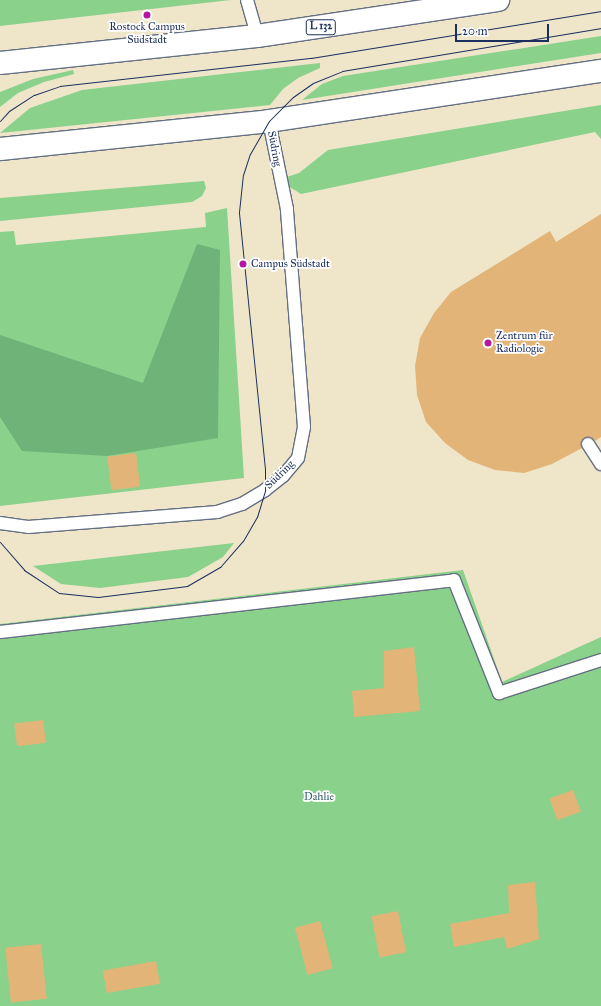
<!DOCTYPE html>
<html>
<head>
<meta charset="utf-8">
<style>
  body { margin:0 }
  #map { position:relative; width:601px; height:1006px; overflow:hidden; background:#efe5c9; font-family:"IM FELL Great Primer",serif }
  div>[style] { position:absolute }
  .green>* { inset:0; background:#8ad18c }
  .forest>* { inset:0; background:#6fb378 }
  .building>* { inset:0; background:#e3b477; transform-origin:0 0 }
  .roads { filter:drop-shadow(1px 0 #656f83) drop-shadow(-1px 0 #656f83) drop-shadow(0 1px #656f83) drop-shadow(0 -1px #656f83) }
  .service>* { height:12px; margin:-6px; padding:0 6px; transform-origin:6px; border-radius:6px; background:#fff }
  .primary>* { height:22px; margin:-11px; padding:0 11px; transform-origin:11px; border-radius:11px; background:#fff }
  .tram>* { height:1px; margin:-0.5px; padding:0 0.5px; transform-origin:0.5px; border-radius:0.5px; background:#1b2f5e }
  .dots>* { width:11px; height:11px; translate:-50% -50%; box-sizing:border-box; border:2px solid #fff; border-radius:50% }
  span { translate:-50% -50%; white-space:nowrap; text-align:center; line-height:1.15; -webkit-text-stroke:3.5px #fff; paint-order:stroke }
  .shield-label span { padding:1px 3px; background:#fff; border:1px solid; border-radius:3px; -webkit-text-stroke-width:0 }
  .shield-label { font-size:10px; color:#1b2f5e; font-weight:700 }
  .poi-label { font-size:11px; color:#1b2f5e }
  .left { translate:0 -50%; text-align:left }
  .street-label { font-size:11px; color:#1b2f5e }
  .park-label { font-size:11px; color:#3c606c }
  .scale { position:absolute; left:455px; top:24px; width:94px; height:18px; box-sizing:border-box; border:2px solid #1b2f5e; border-top:0; padding-left:5px; font-size:12px; line-height:14px; white-space:nowrap; color:#1b2f5e; -webkit-text-stroke:3px #fff; paint-order:stroke }
</style>
</head>
<body>
<div id="map">
  <div class="green">
    <i style="clip-path:polygon(0 0,231px 0,0 26px)"></i>
    <i style="clip-path:polygon(601px 36px,601px 53px,302px 100px,322px 84px,343px 76px)"></i>
    <i style="clip-path:polygon(320px 63px,320px 68px,298px 78px,283px 89px,270px 105px,0 133px,30px 108px,82px 90px)"></i>
    <i style="clip-path:polygon(73px 70px,74px 74px,44px 82px,18px 93px,0 107px,0 92px,33px 79px)"></i>
    <i style="clip-path:polygon(601px 105px,601px 139px,595px 132px,301px 194px,288px 186px,287px 177px,299px 173px,328px 150px)"></i>
    <i style="clip-path:polygon(204px 181px,206px 188px,202px 196px,192px 202px,0 221px,0 198px)"></i>
    <i style="clip-path:polygon(227px 208px,244px 478px,0 506px,0 232px,14px 231px,16px 245px,206px 227px,205px 213px)"></i>
    <i style="clip-path:polygon(234px 543px,223px 557px,188px 577px,100px 588px,61px 584px,33px 566px)"></i>
    <i style="clip-path:polygon(463px 570px,502px 682px,601px 637px,601px 1006px,0 1006px,0 624px)"></i>
  </div>
  <div class="forest">
    <i style="clip-path:polygon(197px 244px,220px 250px,218px 438px,107px 456px,22px 451px,0 417px,0 335px,143px 383px)"></i>
  </div>
  <div class="building">
    <i style="clip-path:polygon(601px 214px,601px 437px,595px 441px,591px 437px,584px 438px,581px 441px,582px 448px,552px 464px,524px 473px,495px 470px,468px 460px,445px 443px,426px 422px,417px 395px,415px 366px,420px 338px,434px 313px,451px 292px,550px 231px,556px 242px)"></i>
    <i style="left:136px;top:453px;width:34px;height:29px;rotate:83deg"></i>
    <i style="clip-path:polygon(414px 647px,420px 711px,354px 717px,352px 691px,384px 688px,384px 651px)"></i>
    <i style="left:43px;top:720px;width:23px;height:29px;rotate:83deg"></i>
    <i style="left:573px;top:790px;width:23px;height:25px;rotate:70deg"></i>
    <i style="clip-path:polygon(535px 882px,539px 939px,507px 949px,504px 937px,454px 947px,450px 924px,509px 913px,508px 885px)"></i>
    <i style="left:398px;top:911px;width:42px;height:27px;rotate:79deg"></i>
    <i style="left:320px;top:921px;width:49px;height:26px;rotate:75deg"></i>
    <i style="left:41px;top:944px;width:55px;height:36px;rotate:84deg"></i>
    <i style="left:156px;top:961px;width:23px;height:54px;rotate:80deg"></i>
  </div>
  <div class="roads">
    <div class="service">
      <i style="left:247px;top:0;width:37px;rotate:74deg"></i>
      <i style="left:588px;top:444px;width:24px;rotate:57deg"></i>
      <i style="left:0;top:523px;width:28px;rotate:8deg"></i>
      <i style="left:28px;top:527px;width:190px;rotate:-4.5deg"></i>
      <i style="left:217px;top:512px;width:26px;rotate:-18deg"></i>
      <i style="left:242px;top:504px;width:27px;rotate:-31deg"></i>
      <i style="left:265px;top:490px;width:23px;rotate:-38deg"></i>
      <i style="left:283px;top:476px;width:23px;rotate:-50deg"></i>
      <i style="left:298px;top:458px;width:32px;rotate:-79deg"></i>
      <i style="left:304px;top:427px;width:219px;rotate:-94.5deg"></i>
      <i style="left:287px;top:209px;width:90px;rotate:-101.6deg"></i>
      <i style="left:0;top:632px;width:457px;rotate:-6.5deg"></i>
      <i style="left:454px;top:580px;width:122px;rotate:68.3deg"></i>
      <i style="left:499px;top:693px;width:107px;rotate:-17.9deg"></i>
    </div>
    <div class="primary">
      <i style="left:0;top:63px;width:258px;rotate:-6deg"></i>
      <i style="left:257px;top:36px;width:244px;rotate:-8.5deg"></i>
      <i style="left:0;top:149px;width:270px;rotate:-5.9deg"></i>
      <i style="left:269px;top:121px;width:336px;rotate:-8.6deg"></i>
    </div>
  </div>
  <div class="tram">
    <i style="left:0;top:121px;width:13px;rotate:-48deg"></i>
    <i style="left:9px;top:111px;width:30px;rotate:-33deg"></i>
    <i style="left:34px;top:95px;width:28px;rotate:-19deg"></i>
    <i style="left:60px;top:86px;width:253px;rotate:-6.4deg"></i>
    <i style="left:311px;top:58px;width:294px;rotate:-9.2deg"></i>
    <i style="left:0;top:542px;width:37px;rotate:49deg"></i>
    <i style="left:24px;top:570px;width:42px;rotate:33.3deg"></i>
    <i style="left:59px;top:593px;width:39px;rotate:6deg"></i>
    <i style="left:98px;top:597px;width:90px;rotate:-7deg"></i>
    <i style="left:187px;top:586px;width:39px;rotate:-30deg"></i>
    <i style="left:221px;top:566px;width:33px;rotate:-49deg"></i>
    <i style="left:243px;top:541px;width:28px;rotate:-60deg"></i>
    <i style="left:257px;top:517px;width:28px;rotate:-73deg"></i>
    <i style="left:265px;top:490px;width:21px;rotate:-90deg"></i>
    <i style="left:265px;top:469px;width:258px;rotate:-95.8deg"></i>
    <i style="left:239px;top:212px;width:37px;rotate:-84deg"></i>
    <i style="left:243px;top:175px;width:22px;rotate:-72deg"></i>
    <i style="left:250px;top:154px;width:38px;rotate:-60deg"></i>
    <i style="left:269px;top:121px;width:34px;rotate:-45deg"></i>
    <i style="left:293px;top:97px;width:24px;rotate:-35deg"></i>
    <i style="left:313px;top:83px;width:31px;rotate:-22deg"></i>
    <i style="left:342px;top:71px;width:263px;rotate:-9.4deg"></i>
  </div>
  <div class="dots">
    <i style="left:147px;top:15px;background:#b5179e"></i>
    <i style="left:243px;top:264px;background:#b5179e"></i>
    <i style="left:488px;top:343px;background:#b5179e"></i>
  </div>
  <div class="shield-label">
    <span style="left:321px;top:27px">L 132</span>
  </div>
  <div class="poi-label">
    <span style="left:147px;top:34px">Rostock Campus<br>Südstadt</span>
    <span class="left" style="left:251px;top:264px">Campus Südstadt</span>
    <span class="left" style="left:496px;top:343px">Zentrum für<br>Radiologie</span>
  </div>
  <div class="street-label">
    <span style="left:274px;top:149px;rotate:79deg">Südring</span>
    <span style="left:280px;top:475px;rotate:-44deg">Südring</span>
  </div>
  <div class="park-label">
    <span style="left:319px;top:797px">Dahlie</span>
  </div>
  <div class="scale">20 m</div>
</div>
</body>
</html>
